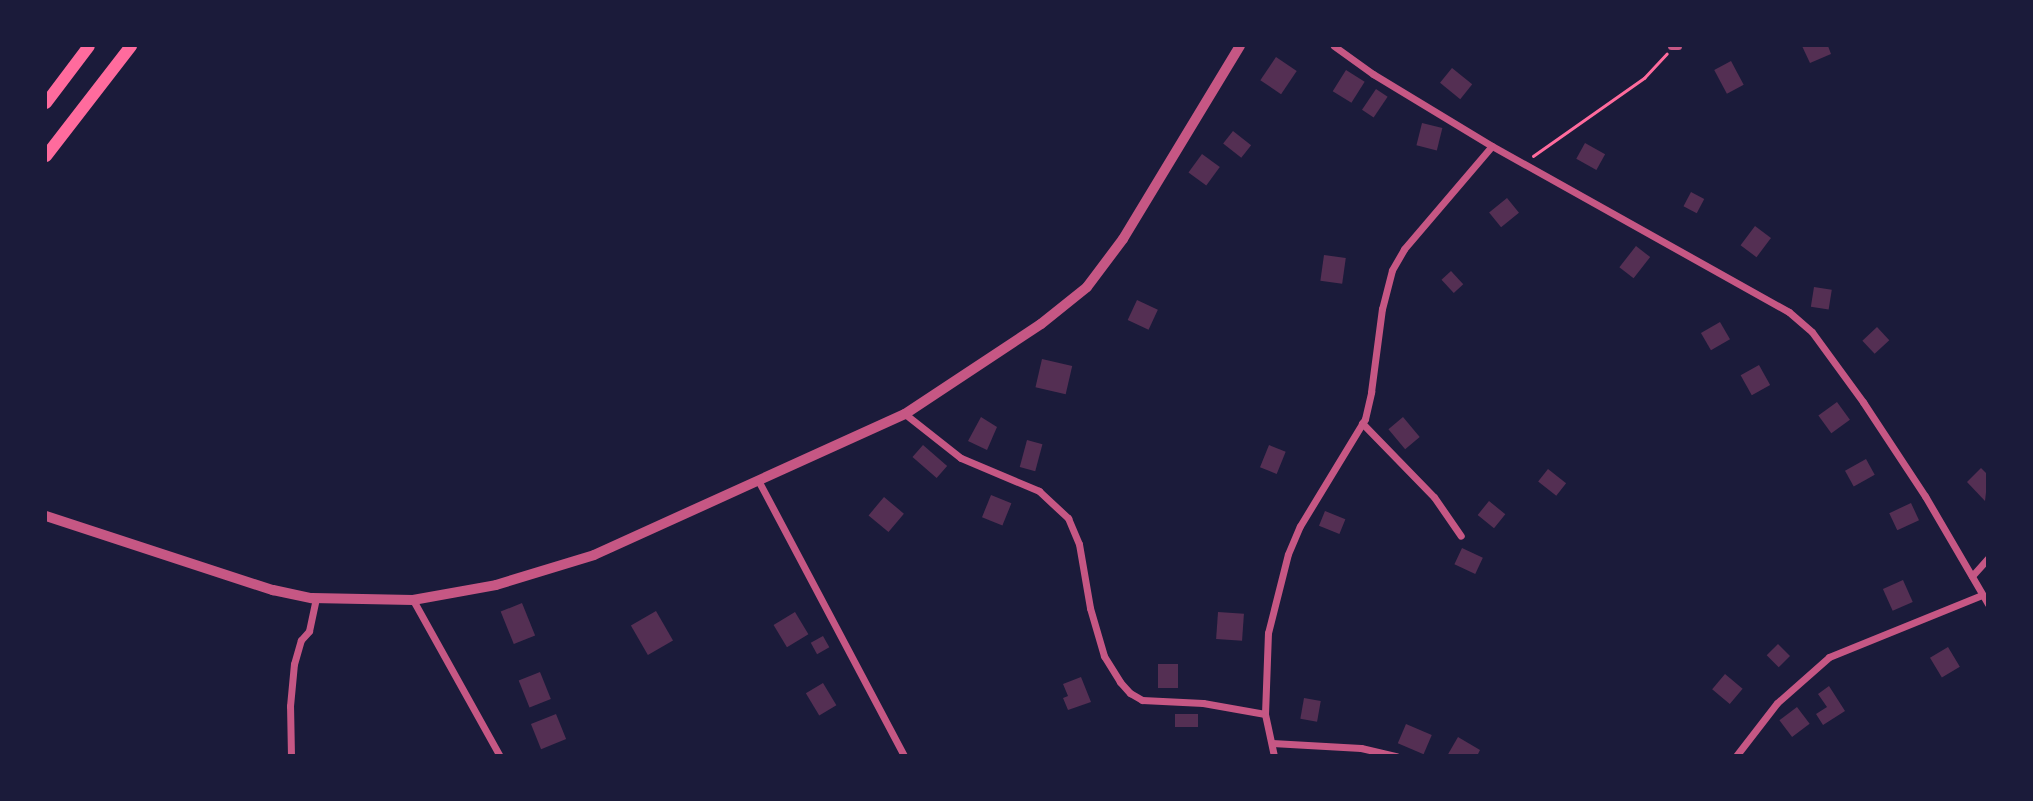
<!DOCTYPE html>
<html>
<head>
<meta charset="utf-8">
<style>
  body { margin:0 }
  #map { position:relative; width:2033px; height:801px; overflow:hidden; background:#1b1b3a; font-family:"Work Sans",sans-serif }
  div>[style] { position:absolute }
  .building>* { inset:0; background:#542f53; transform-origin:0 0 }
  .path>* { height:2.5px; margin:-1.25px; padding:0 1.25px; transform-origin:1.25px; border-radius:1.25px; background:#ff6b9d }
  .minor>* { height:7px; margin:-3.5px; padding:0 3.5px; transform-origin:3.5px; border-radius:3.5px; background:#c65784 }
  .tertiary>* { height:10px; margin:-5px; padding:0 5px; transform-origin:5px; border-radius:5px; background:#c65784 }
  .trunk>* { height:12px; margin:-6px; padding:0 6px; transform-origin:6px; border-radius:6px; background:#ff6b9d }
  span { translate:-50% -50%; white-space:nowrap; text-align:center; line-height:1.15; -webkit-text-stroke:6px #1b1b3a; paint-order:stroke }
  .frame { position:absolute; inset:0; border:47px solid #1b1b3a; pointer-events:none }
</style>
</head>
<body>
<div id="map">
  <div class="building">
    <i style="clip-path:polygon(1802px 46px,1828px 46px,1831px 54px,1810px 63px)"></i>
    <i style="left:1276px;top:57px;width:25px;height:28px;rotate:34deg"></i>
    <i style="left:1731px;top:61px;width:27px;height:19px;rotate:62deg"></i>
    <i style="left:1452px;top:68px;width:26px;height:19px;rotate:39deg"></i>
    <i style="left:1346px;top:70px;width:22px;height:25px;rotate:32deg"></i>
    <i style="left:1376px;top:89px;width:14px;height:25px;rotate:34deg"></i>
    <i style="left:1422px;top:123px;width:21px;height:23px;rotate:14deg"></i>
    <i style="left:1233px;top:131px;width:23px;height:16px;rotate:38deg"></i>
    <i style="left:1585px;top:143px;width:23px;height:18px;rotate:29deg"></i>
    <i style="left:1202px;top:154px;width:22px;height:23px;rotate:36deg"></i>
    <i style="left:1691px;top:192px;width:15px;height:16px;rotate:28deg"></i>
    <i style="left:1507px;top:198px;width:19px;height:23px;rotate:51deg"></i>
    <i style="left:1755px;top:226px;width:20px;height:24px;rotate:37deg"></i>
    <i style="left:1636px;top:246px;width:18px;height:27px;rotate:38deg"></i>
    <i style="left:1324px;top:255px;width:22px;height:26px;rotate:8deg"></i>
    <i style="left:1451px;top:271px;width:18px;height:13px;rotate:47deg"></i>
    <i style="left:1814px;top:287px;width:18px;height:20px;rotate:9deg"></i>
    <i style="left:1137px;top:300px;width:23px;height:22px;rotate:25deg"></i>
    <i style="left:1720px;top:322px;width:20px;height:22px;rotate:60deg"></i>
    <i style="left:1877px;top:327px;width:18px;height:20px;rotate:47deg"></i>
    <i style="left:1042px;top:359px;width:31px;height:29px;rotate:13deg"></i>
    <i style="left:1759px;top:365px;width:23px;height:21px;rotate:61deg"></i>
    <i style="left:1837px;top:402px;width:22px;height:23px;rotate:54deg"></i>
    <i style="clip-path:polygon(981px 417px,997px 427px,987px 450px,968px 441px)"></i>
    <i style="left:1403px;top:417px;width:26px;height:19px;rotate:50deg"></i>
    <i style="left:1027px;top:440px;width:16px;height:28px;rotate:15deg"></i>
    <i style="left:923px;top:445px;width:32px;height:16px;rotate:41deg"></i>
    <i style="left:1269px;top:445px;width:18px;height:24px;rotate:22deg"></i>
    <i style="left:1866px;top:459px;width:18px;height:24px;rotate:61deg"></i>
    <i style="clip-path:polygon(1981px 468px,1988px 475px,1985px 501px,1967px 482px)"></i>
    <i style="left:1548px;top:469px;width:23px;height:16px;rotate:38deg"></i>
    <i style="left:991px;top:495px;width:22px;height:24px;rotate:22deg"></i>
    <i style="left:884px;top:497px;width:26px;height:24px;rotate:40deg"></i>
    <i style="left:1489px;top:501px;width:21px;height:18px;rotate:39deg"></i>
    <i style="left:1911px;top:503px;width:19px;height:24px;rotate:65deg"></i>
    <i style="left:1325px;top:511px;width:22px;height:16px;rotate:22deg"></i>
    <i style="left:1462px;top:548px;width:23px;height:18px;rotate:25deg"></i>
    <i style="left:1903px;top:580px;width:24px;height:22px;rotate:66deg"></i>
    <i style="left:522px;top:603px;width:35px;height:23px;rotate:68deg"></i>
    <i style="left:656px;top:611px;width:34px;height:29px;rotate:60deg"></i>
    <i style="left:795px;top:612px;width:26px;height:25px;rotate:59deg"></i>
    <i style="left:1218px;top:612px;width:26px;height:27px;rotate:4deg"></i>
    <i style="left:823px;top:636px;width:13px;height:14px;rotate:61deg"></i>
    <i style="left:1778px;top:644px;width:17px;height:16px;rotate:45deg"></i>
    <i style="left:1948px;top:647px;width:23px;height:21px;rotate:59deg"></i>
    <i style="left:1158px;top:664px;width:20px;height:24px"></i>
    <i style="left:540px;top:672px;width:29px;height:23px;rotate:68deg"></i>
    <i style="left:1725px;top:674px;width:23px;height:20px;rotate:40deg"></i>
    <i style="clip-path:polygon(1081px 677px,1091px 702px,1068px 710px,1063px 698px,1068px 696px,1063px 684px)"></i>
    <i style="left:823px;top:683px;width:26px;height:20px;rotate:59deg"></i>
    <i style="clip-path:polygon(1829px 686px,1845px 711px,1823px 725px,1816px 714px,1827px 707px,1818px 694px)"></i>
    <i style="left:1304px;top:698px;width:17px;height:21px;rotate:10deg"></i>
    <i style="left:1797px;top:707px;width:21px;height:22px;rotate:53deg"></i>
    <i style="left:556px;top:714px;width:27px;height:27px;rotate:68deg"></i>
    <i style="left:1175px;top:714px;width:23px;height:13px"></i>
    <i style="left:1406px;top:724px;width:28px;height:21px;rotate:23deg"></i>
    <i style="clip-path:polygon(1458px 737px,1480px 750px,1477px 756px,1447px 756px)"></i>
  </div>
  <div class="path">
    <i style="left:1533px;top:156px;width:136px;rotate:-35.1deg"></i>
    <i style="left:1644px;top:78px;width:33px;rotate:-47deg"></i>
  </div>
  <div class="minor">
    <i style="left:1334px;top:46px;width:48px;rotate:35.7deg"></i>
    <i style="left:1373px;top:74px;width:139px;rotate:31.2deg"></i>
    <i style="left:1492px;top:146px;width:340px;rotate:29.2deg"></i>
    <i style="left:1789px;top:312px;width:30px;rotate:41deg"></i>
    <i style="left:1812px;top:332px;width:87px;rotate:53.9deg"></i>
    <i style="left:1863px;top:402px;width:113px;rotate:56.6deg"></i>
    <i style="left:1925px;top:496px;width:125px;rotate:59.7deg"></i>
    <i style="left:1671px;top:46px;width:7px"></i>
    <i style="left:905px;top:414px;width:71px;rotate:38.2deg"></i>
    <i style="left:961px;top:458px;width:85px;rotate:22.9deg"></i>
    <i style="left:1039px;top:491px;width:40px;rotate:43deg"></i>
    <i style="left:1068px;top:518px;width:28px;rotate:67deg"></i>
    <i style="left:1079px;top:544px;width:65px;rotate:80.2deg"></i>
    <i style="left:1090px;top:608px;width:50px;rotate:73.7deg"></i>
    <i style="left:1104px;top:656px;width:31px;rotate:58deg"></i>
    <i style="left:1120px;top:682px;width:15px;rotate:48deg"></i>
    <i style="left:1130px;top:693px;width:14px;rotate:30deg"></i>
    <i style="left:1142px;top:700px;width:61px;rotate:2.8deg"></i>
    <i style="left:1203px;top:703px;width:63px;rotate:10.1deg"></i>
    <i style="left:1362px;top:423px;width:103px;rotate:45.8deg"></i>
    <i style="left:1434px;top:497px;width:47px;rotate:55.3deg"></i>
    <i style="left:758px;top:480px;width:312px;rotate:62.1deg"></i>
    <i style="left:1972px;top:576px;width:24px;rotate:-48deg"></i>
    <i style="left:413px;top:600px;width:179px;rotate:60.9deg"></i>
    <i style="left:1272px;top:743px;width:89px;rotate:3.2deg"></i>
    <i style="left:1361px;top:748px;width:36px;rotate:13deg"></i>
    <i style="left:291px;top:756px;width:50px;rotate:-91.1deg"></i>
    <i style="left:290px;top:706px;width:42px;rotate:-84.6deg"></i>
    <i style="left:294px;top:664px;width:25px;rotate:-74deg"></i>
    <i style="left:301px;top:640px;width:12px;rotate:-48deg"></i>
    <i style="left:309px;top:631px;width:34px;rotate:-78deg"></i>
    <i style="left:1274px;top:756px;width:43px;rotate:-102.1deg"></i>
    <i style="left:1265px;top:714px;width:81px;rotate:-87.9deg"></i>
    <i style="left:1268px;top:633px;width:81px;rotate:-75.8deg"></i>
    <i style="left:1288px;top:554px;width:30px;rotate:-67deg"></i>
    <i style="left:1300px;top:526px;width:125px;rotate:-58.7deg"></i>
    <i style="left:1365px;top:419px;width:28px;rotate:-77deg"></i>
    <i style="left:1371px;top:392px;width:84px;rotate:-82.5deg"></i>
    <i style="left:1382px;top:309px;width:40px;rotate:-75.6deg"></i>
    <i style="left:1392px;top:270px;width:24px;rotate:-60deg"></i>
    <i style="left:1404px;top:249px;width:135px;rotate:-49.5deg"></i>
    <i style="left:1736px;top:756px;width:67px;rotate:-52.3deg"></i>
    <i style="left:1777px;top:703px;width:69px;rotate:-41.5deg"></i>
    <i style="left:1829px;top:657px;width:165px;rotate:-22.1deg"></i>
  </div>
  <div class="tertiary">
    <i style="left:46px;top:516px;width:239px;rotate:18.1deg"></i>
    <i style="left:273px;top:590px;width:40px;rotate:12deg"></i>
    <i style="left:312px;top:598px;width:101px;rotate:1.1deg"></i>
    <i style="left:413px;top:600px;width:84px;rotate:-10.2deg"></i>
    <i style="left:496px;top:585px;width:102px;rotate:-17deg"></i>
    <i style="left:594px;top:555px;width:341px;rotate:-24.4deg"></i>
    <i style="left:905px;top:414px;width:163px;rotate:-33.5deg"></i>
    <i style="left:1041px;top:324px;width:59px;rotate:-38.8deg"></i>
    <i style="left:1087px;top:287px;width:60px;rotate:-53.1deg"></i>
    <i style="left:1123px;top:239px;width:226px;rotate:-58.8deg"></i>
  </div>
  <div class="trunk">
    <i style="left:46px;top:103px;width:71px;rotate:-53deg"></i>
    <i style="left:46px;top:156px;width:139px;rotate:-52.3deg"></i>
  </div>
  <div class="frame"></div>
</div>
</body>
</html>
